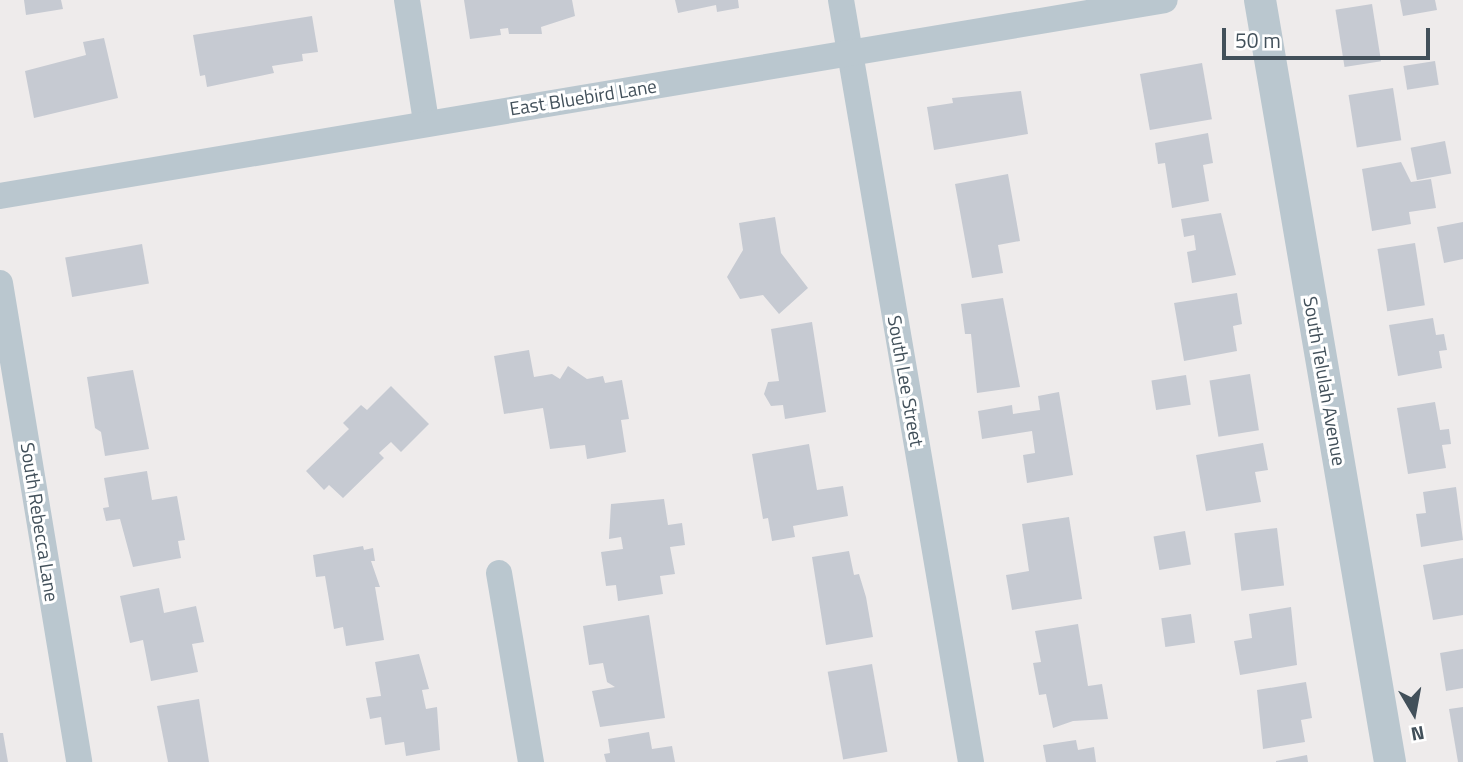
<!DOCTYPE html>
<html>
<head>
<meta charset="utf-8">
<style>
  body { margin:0 }
  #map { position:relative; width:1463px; height:762px; overflow:hidden; background:#eeebeb; font-family:"Titillium Web",sans-serif }
  div>[style] { position:absolute }
  .building>* { inset:0; background:#c6cad2; transform-origin:0 0 }
  .minor>* { height:26px; margin:-13px; padding:0 13px; transform-origin:13px; border-radius:13px; background:#bac7cf }
  .tertiary>* { height:32px; margin:-16px; padding:0 16px; transform-origin:16px; border-radius:16px; background:#bac7cf }
  span { translate:-50% -50%; white-space:nowrap; text-align:center; line-height:1.15; -webkit-text-stroke:6px #fff; paint-order:stroke }
  .street-label { font-size:19px; color:#42505a }
  .north { position:absolute; left:1379px; top:678px; width:70px; height:70px; -webkit-text-stroke:5px #fff; paint-order:stroke; rotate:170deg; font-size:19px; font-weight:700; line-height:28px; text-align:center; color:#42505a }
  .north::after { content:''; display:block; margin:auto; width:24px; height:32px; background:#42505a; clip-path:polygon(50% 0,100% 100%,50% 72%,0 100%) }
  .scale { position:absolute; left:1222px; top:28px; width:208px; height:32px; box-sizing:border-box; border:4px solid #42505a; border-top:0; padding-left:9px; font-size:21px; line-height:24px; white-space:nowrap; color:#42505a; -webkit-text-stroke:5px #fff; paint-order:stroke }
</style>
</head>
<body>
<div id="map">
  <div class="building">
    <i style="clip-path:polygon(24px 0,61px 0,63px 9px,26px 15px)"></i>
    <i style="clip-path:polygon(464px 0,572px 0,575px 16px,541px 27px,542px 34px,509px 34px,508px 28px,500px 29px,501px 35px,470px 39px)"></i>
    <i style="clip-path:polygon(675px 0,738px 0,739px 8px,717px 12px,716px 5px,678px 13px)"></i>
    <i style="clip-path:polygon(1400px 0,1435px 0,1437px 10px,1403px 16px)"></i>
    <i style="left:1372px;top:4px;width:58px;height:37px;rotate:81deg"></i>
    <i style="clip-path:polygon(312px 16px,318px 52px,302px 54px,303px 61px,272px 66px,274px 73px,207px 87px,205px 75px,200px 76px,193px 35px)"></i>
    <i style="clip-path:polygon(104px 38px,118px 98px,34px 118px,25px 71px,86px 55px,83px 42px)"></i>
    <i style="left:1435px;top:61px;width:24px;height:32px;rotate:81deg"></i>
    <i style="left:1202px;top:63px;width:57px;height:63px;rotate:80deg"></i>
    <i style="left:1393px;top:88px;width:53px;height:45px;rotate:81deg"></i>
    <i style="clip-path:polygon(1021px 91px,1028px 134px,934px 150px,927px 107px,953px 103px,952px 98px)"></i>
    <i style="clip-path:polygon(1208px 133px,1213px 163px,1203px 165px,1209px 201px,1172px 208px,1165px 163px,1158px 164px,1155px 143px)"></i>
    <i style="left:1445px;top:141px;width:33px;height:35px;rotate:79deg"></i>
    <i style="clip-path:polygon(1401px 162px,1411px 182px,1431px 179px,1436px 208px,1409px 212px,1411px 224px,1372px 231px,1362px 169px)"></i>
    <i style="clip-path:polygon(1008px 174px,1020px 241px,998px 245px,1003px 273px,972px 278px,955px 184px)"></i>
    <i style="clip-path:polygon(1221px 213px,1236px 275px,1192px 283px,1187px 252px,1196px 250px,1194px 235px,1184px 237px,1181px 219px)"></i>
    <i style="clip-path:polygon(775px 217px,781px 253px,808px 288px,779px 314px,763px 295px,740px 299px,727px 277px,743px 250px,739px 223px)"></i>
    <i style="clip-path:polygon(1463px 222px,1463px 259px,1444px 263px,1437px 227px)"></i>
    <i style="left:1415px;top:243px;width:63px;height:38px;rotate:81deg"></i>
    <i style="left:142px;top:244px;width:40px;height:78px;rotate:80deg"></i>
    <i style="clip-path:polygon(1237px 293px,1242px 324px,1233px 326px,1237px 351px,1184px 361px,1174px 303px)"></i>
    <i style="clip-path:polygon(1003px 298px,1020px 387px,977px 393px,971px 334px,965px 334px,961px 304px)"></i>
    <i style="clip-path:polygon(1433px 318px,1436px 335px,1444px 334px,1447px 350px,1439px 351px,1442px 368px,1398px 376px,1389px 325px)"></i>
    <i style="clip-path:polygon(812px 322px,826px 412px,785px 419px,783px 405px,771px 406px,764px 394px,768px 382px,779px 381px,771px 329px)"></i>
    <i style="clip-path:polygon(529px 350px,534px 377px,552px 374px,560px 379px,568px 366px,587px 379px,603px 376px,605px 383px,622px 380px,629px 419px,621px 420px,626px 452px,587px 459px,585px 445px,550px 449px,543px 408px,504px 414px,494px 356px)"></i>
    <i style="clip-path:polygon(133px 370px,149px 449px,105px 456px,101px 432px,95px 428px,87px 377px)"></i>
    <i style="left:1250px;top:374px;width:57px;height:41px;rotate:81deg"></i>
    <i style="left:1186px;top:375px;width:30px;height:35px;rotate:81deg"></i>
    <i style="clip-path:polygon(391px 386px,429px 424px,401px 452px,391px 442px,379px 453px,384px 458px,343px 498px,329px 485px,324px 490px,306px 471px,349px 429px,343px 423px,361px 405px,367px 410px)"></i>
    <i style="clip-path:polygon(1059px 392px,1073px 475px,1027px 483px,1023px 455px,1035px 453px,1032px 431px,982px 439px,978px 411px,1012px 405px,1013px 414px,1040px 410px,1038px 396px)"></i>
    <i style="clip-path:polygon(1435px 402px,1440px 430px,1449px 429px,1451px 444px,1442px 445px,1446px 468px,1408px 474px,1397px 408px)"></i>
    <i style="clip-path:polygon(1263px 443px,1268px 470px,1255px 472px,1261px 502px,1206px 511px,1196px 455px)"></i>
    <i style="clip-path:polygon(809px 444px,817px 490px,843px 486px,848px 516px,793px 526px,795px 537px,772px 541px,768px 518px,763px 519px,752px 454px)"></i>
    <i style="clip-path:polygon(147px 471px,152px 500px,177px 496px,185px 540px,178px 541px,181px 558px,133px 567px,120px 519px,106px 521px,103px 508px,109px 507px,104px 478px)"></i>
    <i style="clip-path:polygon(1456px 487px,1463px 540px,1421px 547px,1416px 514px,1426px 513px,1423px 492px)"></i>
    <i style="clip-path:polygon(664px 499px,668px 525px,682px 523px,685px 545px,670px 547px,675px 574px,660px 576px,663px 594px,618px 601px,616px 585px,606px 586px,601px 552px,623px 549px,621px 537px,609px 539px,611px 504px)"></i>
    <i style="clip-path:polygon(1069px 517px,1082px 599px,1012px 610px,1006px 575px,1029px 571px,1022px 524px)"></i>
    <i style="left:1277px;top:528px;width:58px;height:43px;rotate:83deg"></i>
    <i style="left:1185px;top:531px;width:34px;height:32px;rotate:80deg"></i>
    <i style="clip-path:polygon(363px 546px,364px 550px,373px 548px,375px 561px,371px 561px,380px 587px,375px 587px,384px 640px,346px 646px,343px 627px,334px 629px,325px 576px,316px 577px,313px 555px)"></i>
    <i style="clip-path:polygon(849px 551px,854px 575px,859px 574px,866px 597px,873px 637px,826px 645px,812px 557px)"></i>
    <i style="clip-path:polygon(1463px 558px,1463px 615px,1433px 620px,1423px 565px)"></i>
    <i style="clip-path:polygon(159px 588px,164px 613px,196px 606px,204px 642px,192px 644px,198px 672px,151px 681px,143px 640px,130px 643px,120px 596px)"></i>
    <i style="clip-path:polygon(1291px 607px,1297px 665px,1240px 675px,1234px 641px,1252px 638px,1249px 614px)"></i>
    <i style="left:1191px;top:614px;width:29px;height:30px;rotate:82deg"></i>
    <i style="clip-path:polygon(649px 615px,665px 718px,600px 727px,592px 691px,615px 687px,607px 682px,603px 663px,589px 665px,583px 626px)"></i>
    <i style="clip-path:polygon(1078px 624px,1088px 686px,1102px 684px,1108px 719px,1073px 721px,1053px 728px,1046px 694px,1039px 695px,1033px 663px,1041px 662px,1035px 631px)"></i>
    <i style="clip-path:polygon(1463px 649px,1463px 688px,1446px 691px,1440px 653px)"></i>
    <i style="clip-path:polygon(419px 654px,429px 689px,422px 690px,426px 709px,437px 707px,440px 750px,406px 756px,404px 742px,385px 745px,381px 717px,370px 719px,366px 698px,381px 696px,375px 662px)"></i>
    <i style="left:872px;top:664px;width:89px;height:45px;rotate:80deg"></i>
    <i style="clip-path:polygon(1306px 682px,1312px 718px,1301px 720px,1305px 742px,1263px 749px,1257px 690px)"></i>
    <i style="clip-path:polygon(199px 699px,209px 762px,168px 762px,157px 706px)"></i>
    <i style="clip-path:polygon(1463px 707px,1463px 762px,1458px 762px,1449px 709px)"></i>
    <i style="clip-path:polygon(649px 732px,652px 749px,672px 746px,675px 762px,606px 762px,604px 754px,610px 753px,608px 739px)"></i>
    <i style="clip-path:polygon(0 733px,3px 733px,8px 762px,0 762px)"></i>
    <i style="clip-path:polygon(1076px 740px,1078px 750px,1094px 747px,1096px 762px,1046px 762px,1043px 745px)"></i>
    <i style="clip-path:polygon(1307px 755px,1308px 762px,1276px 762px,1276px 761px)"></i>
  </div>
  <div class="minor">
    <i style="left:407px;top:0;width:123px;rotate:81.1deg"></i>
    <i style="left:841px;top:0;width:773px;rotate:80.32deg"></i>
    <i style="left:0;top:196px;width:1181px;rotate:-9.55deg"></i>
    <i style="left:0;top:283px;width:485px;rotate:80.6deg"></i>
    <i style="left:499px;top:573px;width:192px;rotate:80.4deg"></i>
  </div>
  <div class="tertiary">
    <i style="left:1260px;top:0;width:773px;rotate:80.32deg"></i>
  </div>
  <div class="street-label">
    <span style="left:583px;top:97px;rotate:-9deg">East Bluebird Lane</span>
    <span style="left:906px;top:381px;rotate:80deg">South Lee Street</span>
    <span style="left:1325px;top:381px;rotate:80deg">South Telulah Avenue</span>
    <span style="left:40px;top:522px;rotate:81deg">South Rebecca Lane</span>
  </div>
  <div class="north">N</div>
  <div class="scale">50 m</div>
</div>
</body>
</html>
